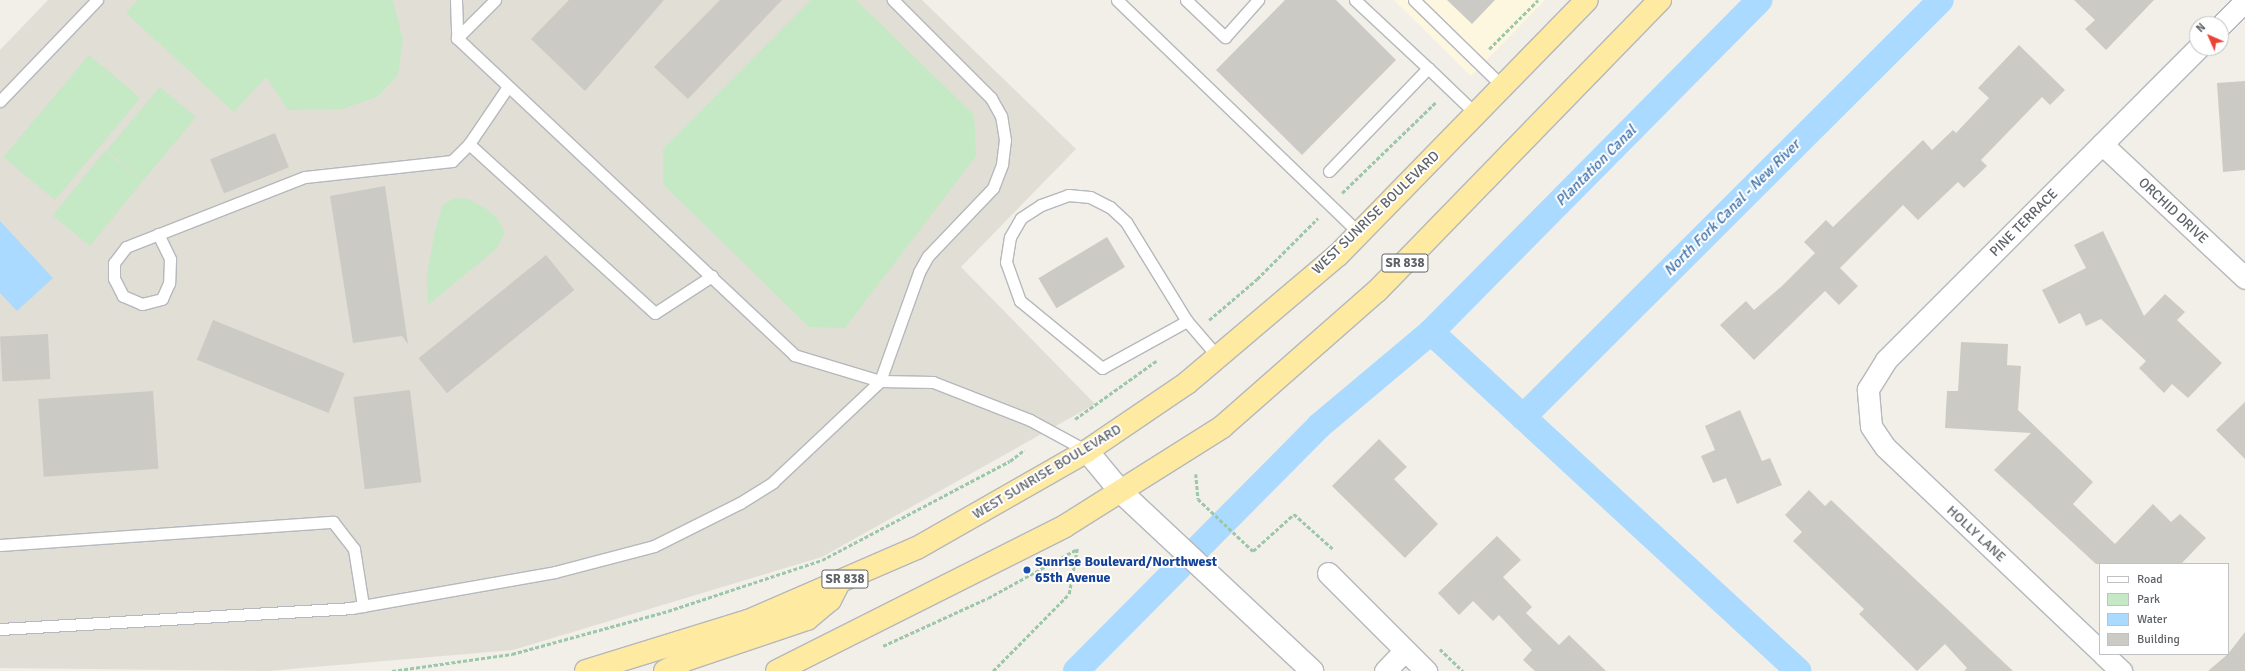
<!DOCTYPE html>
<html>
<head>
<meta charset="utf-8">
<style>
  body { margin:0 }
  #map { position:relative; width:2245px; height:671px; overflow:hidden; background:#f1efe8; font-family:Signika,sans-serif }
  div>[style] { position:absolute }
  .commercial>* { inset:0; background:#fef7e0 }
  .education>* { inset:0; background:#e1ded6 }
  .green>* { inset:0; background:#c5e8c5; transform-origin:0 0 }
  .water>* { inset:0; background:#aadaff }
  .canal>* { height:26px; margin:-13px; padding:0 13px; transform-origin:13px; border-radius:13px; background:#aadaff }
  .building>* { inset:0; background:#cccac5; transform-origin:0 0 }
  .path>* { height:2.5px; margin-top:-1.25px; transform-origin:0; background:repeating-linear-gradient(90deg,#9cc7a9 0 4px,transparent 0 6px) }
  .roads { filter:drop-shadow(1px 0 #b5b8bc) drop-shadow(-1px 0 #b5b8bc) drop-shadow(0 1px #b5b8bc) drop-shadow(0 -1px #b5b8bc) }
  .service>* { height:11px; margin:-5.5px; padding:0 5.5px; transform-origin:5.5px; border-radius:5.5px; background:#fff }
  .minor>* { height:21px; margin:-10.5px; padding:0 10.5px; transform-origin:10.5px; border-radius:10.5px; background:#fff }
  .tertiary>* { height:22px; margin:-11px; padding:0 11px; transform-origin:11px; border-radius:11px; background:#fff }
  .trunk>* { height:22px; margin:-11px; padding:0 11px; transform-origin:11px; border-radius:11px; background:#feeaa1 }
  .dots>* { width:11px; height:11px; translate:-50% -50%; box-sizing:border-box; border:2px solid #fff; border-radius:50% }
  span { translate:-50% -50%; white-space:nowrap; text-align:center; line-height:1.15; -webkit-text-stroke:4px #fff; paint-order:stroke }
  .shield-label span { padding:1px 3px; background:#fff; border:1px solid; border-radius:3px; -webkit-text-stroke-width:0 }
  .shield-label { font-size:13px; color:#5f6368; font-weight:700 }
  .street-label { font-size:14px; color:#5f6368 }
  .transit-label { font-size:14px; color:#164399; font-weight:700 }
  .left { translate:0 -50%; text-align:left }
  .water-label { font-size:15px; color:#4174aa; font-style:italic }
  .legend { position:absolute; left:2099px; top:563px; width:130px; height:92px; box-sizing:border-box; background:#fff; border:1px solid #bfc1c3; margin:0; padding:5px 7px; list-style:none; font-size:12px; color:#5f6368 }
  .legend li { display:flex; align-items:center; gap:8px; height:20px }
  .legend b { width:20px; border:1px solid #bfc1c3 }
  .north { position:absolute; left:2189px; top:16px; width:40px; height:40px; box-sizing:border-box; background:#fff; border:1px solid #bfc1c3; border-radius:50%; rotate:315deg; font-size:11px; font-weight:700; line-height:16px; text-align:center; color:#5f6368 }
  .north::after { content:''; display:block; margin:auto; width:14px; height:18px; background:#ea4335; clip-path:polygon(50% 0,100% 100%,50% 72%,0 100%) }
</style>
</head>
<body>
<div id="map">
  <div class="commercial">
    <i style="clip-path:polygon(1394px 0,1545px 0,1471px 76px)"></i>
  </div>
  <div class="education">
    <i style="clip-path:polygon(48px 0,922px 0,1076px 149px,961px 267px,1095px 404px,822px 557px,513px 650px,268px 671px,0 668px,0 50px)"></i>
  </div>
  <div class="green">
    <i style="clip-path:polygon(138px 0,393px 0,403px 40px,398px 75px,377px 97px,342px 109px,288px 110px,266px 77px,234px 112px,126px 13px)"></i>
    <i style="clip-path:polygon(811px 0,856px 0,974px 115px,976px 156px,845px 328px,809px 327px,663px 184px,663px 149px)"></i>
    <i style="left:89px;top:55px;width:67px;height:133px;rotate:40deg"></i>
    <i style="left:160px;top:87px;width:47px;height:83px;rotate:40deg"></i>
    <i style="left:105px;top:151px;width:48px;height:83px;rotate:39deg"></i>
    <i style="clip-path:polygon(454px 198px,468px 199px,485px 208px,496px 217px,505px 233px,496px 249px,428px 305px,427px 275px,435px 231px,442px 206px)"></i>
  </div>
  <div class="water">
    <i style="clip-path:polygon(0 221px,53px 278px,17px 311px,0 293px)"></i>
  </div>
  <div class="canal">
    <i style="left:1431px;top:332px;width:500px;rotate:42.7deg"></i>
    <i style="left:1523px;top:417px;width:590px;rotate:-44.93deg"></i>
    <i style="left:1076px;top:671px;width:345px;rotate:-45.2deg"></i>
    <i style="left:1319px;top:426px;width:146px;rotate:-40deg"></i>
    <i style="left:1431px;top:332px;width:467px;rotate:-45.3deg"></i>
  </div>
  <div class="building">
    <i style="clip-path:polygon(569px 0,664px 0,585px 91px,531px 39px)"></i>
    <i style="clip-path:polygon(720px 0,782px 0,688px 99px,654px 67px)"></i>
    <i style="clip-path:polygon(1285px 0,1336px 0,1396px 60px,1302px 155px,1216px 70px)"></i>
    <i style="clip-path:polygon(1447px 0,1495px 0,1472px 24px)"></i>
    <i style="clip-path:polygon(2074px 0,2154px 0,2106px 50px,2085px 29px,2095px 20px)"></i>
    <i style="clip-path:polygon(2019px 45px,2065px 90px,2050px 105px,2042px 97px,1981px 160px,1987px 166px,1964px 188px,1958px 182px,1918px 220px,1903px 205px,1840px 268px,1858px 286px,1839px 305px,1825px 291px,1754px 360px,1720px 325px,1746px 301px,1754px 310px,1782px 286px,1815px 253px,1804px 242px,1826px 220px,1833px 227px,1923px 140px,1932px 150px,1953px 130px,1956px 133px,1989px 98px,1978px 88px)"></i>
    <i style="clip-path:polygon(2245px 81px,2245px 170px,2223px 172px,2217px 83px)"></i>
    <i style="left:275px;top:133px;width:37px;height:70px;rotate:68deg"></i>
    <i style="clip-path:polygon(385px 186px,408px 344px,402px 336px,353px 343px,330px 196px)"></i>
    <i style="clip-path:polygon(2103px 231px,2144px 316px,2165px 294px,2185px 312px,2177px 320px,2222px 363px,2188px 398px,2172px 384px,2164px 393px,2139px 368px,2146px 361px,2101px 319px,2086px 326px,2080px 313px,2059px 324px,2042px 290px,2086px 268px,2074px 245px)"></i>
    <i style="left:1107px;top:237px;width:35px;height:80px;rotate:59deg"></i>
    <i style="left:546px;top:255px;width:45px;height:164px;rotate:51deg"></i>
    <i style="left:213px;top:320px;width:142px;height:43px;rotate:22deg"></i>
    <i style="left:48px;top:334px;width:45px;height:48px;rotate:87deg"></i>
    <i style="clip-path:polygon(1961px 342px,2008px 344px,2007px 365px,2021px 366px,2018px 410px,2093px 482px,2073px 504px,2115px 544px,2153px 504px,2171px 522px,2180px 514px,2206px 538px,2181px 564px,2096px 564px,1994px 470px,2031px 433px,1945px 428px,1947px 391px,1958px 391px)"></i>
    <i style="left:410px;top:390px;width:93px;height:57px;rotate:83deg"></i>
    <i style="left:153px;top:391px;width:78px;height:115px;rotate:86deg"></i>
    <i style="clip-path:polygon(2245px 402px,2245px 459px,2216px 430px)"></i>
    <i style="clip-path:polygon(1740px 410px,1762px 461px,1770px 458px,1782px 485px,1737px 504px,1726px 478px,1713px 483px,1701px 456px,1715px 450px,1705px 426px)"></i>
    <i style="clip-path:polygon(1379px 439px,1407px 467px,1394px 479px,1438px 524px,1405px 558px,1332px 486px)"></i>
    <i style="clip-path:polygon(1809px 490px,1825px 506px,1831px 500px,2013px 671px,1964px 671px,1967px 668px,1945px 644px,1917px 671px,1859px 614px,1864px 609px,1793px 541px,1802px 532px,1785px 515px)"></i>
    <i style="clip-path:polygon(1497px 536px,1521px 560px,1503px 577px,1532px 607px,1526px 613px,1559px 645px,1569px 635px,1606px 671px,1535px 671px,1523px 660px,1532px 650px,1499px 615px,1493px 621px,1473px 601px,1459px 615px,1438px 593px)"></i>
    <i style="clip-path:polygon(2245px 632px,2245px 671px,2208px 671px,2228px 654px)"></i>
  </div>
  <div class="path">
    <i style="left:1489px;top:49px;width:69px;rotate:-45deg"></i>
    <i style="left:1342px;top:193px;width:132px;rotate:-44.1deg"></i>
    <i style="left:1209px;top:320px;width:63px;rotate:-40.5deg"></i>
    <i style="left:1257px;top:279px;width:86px;rotate:-45deg"></i>
    <i style="left:1075px;top:419px;width:100px;rotate:-35.6deg"></i>
    <i style="left:1196px;top:474px;width:25px;rotate:85deg"></i>
    <i style="left:1198px;top:499px;width:76px;rotate:43.4deg"></i>
    <i style="left:1253px;top:551px;width:55px;rotate:-42.1deg"></i>
    <i style="left:1294px;top:514px;width:52px;rotate:41.9deg"></i>
    <i style="left:883px;top:646px;width:115px;rotate:-24.6deg"></i>
    <i style="left:988px;top:598px;width:102px;rotate:-28.8deg"></i>
    <i style="left:1440px;top:649px;width:32px;rotate:44deg"></i>
    <i style="left:392px;top:671px;width:121px;rotate:-8.1deg"></i>
    <i style="left:512px;top:654px;width:162px;rotate:-15.4deg"></i>
    <i style="left:668px;top:611px;width:162px;rotate:-18.3deg"></i>
    <i style="left:822px;top:560px;width:212px;rotate:-27.8deg"></i>
    <i style="left:1010px;top:461px;width:18px;rotate:-38deg"></i>
    <i style="left:993px;top:671px;width:108px;rotate:-45.4deg"></i>
    <i style="left:1069px;top:594px;width:46px;rotate:-79.9deg"></i>
  </div>
  <div class="roads">
    <div class="service">
      <i style="left:456px;top:0;width:38px;rotate:88deg"></i>
      <i style="left:457px;top:38px;width:463px;rotate:43.2deg"></i>
      <i style="left:794px;top:355px;width:90px;rotate:16.8deg"></i>
      <i style="left:880px;top:381px;width:53px;rotate:1.1deg"></i>
      <i style="left:933px;top:382px;width:104px;rotate:21.4deg"></i>
      <i style="left:1030px;top:420px;width:65px;rotate:28.5deg"></i>
      <i style="left:1117px;top:0;width:336px;rotate:43.9deg"></i>
      <i style="left:1186px;top:0;width:54px;rotate:43.5deg"></i>
      <i style="left:1225px;top:37px;width:50px;rotate:-48.3deg"></i>
      <i style="left:1355px;top:0;width:100px;rotate:43deg"></i>
      <i style="left:1414px;top:0;width:123px;rotate:44.3deg"></i>
      <i style="left:457px;top:38px;width:54px;rotate:-45deg"></i>
      <i style="left:507px;top:88px;width:68px;rotate:124.2deg"></i>
      <i style="left:469px;top:144px;width:251px;rotate:42.3deg"></i>
      <i style="left:655px;top:313px;width:68px;rotate:-33deg"></i>
      <i style="left:0;top:101px;width:140px;rotate:-46.2deg"></i>
      <i style="left:1329px;top:171px;width:143px;rotate:-46.1deg"></i>
      <i style="left:1428px;top:68px;width:66px;rotate:43.8deg"></i>
      <i style="left:158px;top:234px;width:28px;rotate:64deg"></i>
      <i style="left:170px;top:259px;width:24px;rotate:92deg"></i>
      <i style="left:169px;top:283px;width:17px;rotate:114deg"></i>
      <i style="left:162px;top:299px;width:21px;rotate:166deg"></i>
      <i style="left:142px;top:304px;width:21px;rotate:-157deg"></i>
      <i style="left:123px;top:296px;width:20px;rotate:-117deg"></i>
      <i style="left:114px;top:278px;width:15px;rotate:-90deg"></i>
      <i style="left:114px;top:263px;width:20px;rotate:-53deg"></i>
      <i style="left:126px;top:247px;width:192px;rotate:-21.4deg"></i>
      <i style="left:305px;top:177px;width:148px;rotate:-6.2deg"></i>
      <i style="left:452px;top:161px;width:24px;rotate:-45deg"></i>
      <i style="left:1187px;top:321px;width:97px;rotate:151.1deg"></i>
      <i style="left:1102px;top:368px;width:106px;rotate:-140.7deg"></i>
      <i style="left:1020px;top:301px;width:41px;rotate:-109.7deg"></i>
      <i style="left:1006px;top:262px;width:25px;rotate:-81deg"></i>
      <i style="left:1010px;top:237px;width:22px;rotate:-60deg"></i>
      <i style="left:1021px;top:218px;width:24px;rotate:-33deg"></i>
      <i style="left:1041px;top:205px;width:29px;rotate:-20deg"></i>
      <i style="left:1068px;top:195px;width:22px;rotate:5deg"></i>
      <i style="left:1090px;top:197px;width:22px;rotate:27deg"></i>
      <i style="left:1110px;top:207px;width:22px;rotate:43deg"></i>
      <i style="left:1126px;top:222px;width:116px;rotate:58.4deg"></i>
      <i style="left:1187px;top:321px;width:48px;rotate:49.3deg"></i>
      <i style="left:0;top:545px;width:334px;rotate:-4deg"></i>
      <i style="left:333px;top:522px;width:34px;rotate:52deg"></i>
      <i style="left:354px;top:549px;width:58px;rotate:81deg"></i>
      <i style="left:0;top:629px;width:352px;rotate:-3.4deg"></i>
      <i style="left:351px;top:608px;width:207px;rotate:-10deg"></i>
      <i style="left:555px;top:572px;width:102px;rotate:-14.7deg"></i>
      <i style="left:654px;top:546px;width:96px;rotate:-26.6deg"></i>
      <i style="left:740px;top:503px;width:39px;rotate:-32deg"></i>
      <i style="left:773px;top:482px;width:147px;rotate:-43.3deg"></i>
      <i style="left:880px;top:381px;width:116px;rotate:-70.3deg"></i>
      <i style="left:919px;top:272px;width:18px;rotate:-61deg"></i>
      <i style="left:928px;top:256px;width:94px;rotate:-46.3deg"></i>
      <i style="left:993px;top:188px;width:26px;rotate:-69deg"></i>
      <i style="left:1002px;top:164px;width:24px;rotate:-83deg"></i>
      <i style="left:1005px;top:140px;width:24px;rotate:-99deg"></i>
      <i style="left:1001px;top:116px;width:21px;rotate:-119deg"></i>
      <i style="left:991px;top:98px;width:139px;rotate:-135deg"></i>
    </div>
    <div class="minor">
      <i style="left:2221px;top:25px;width:34px;rotate:-45deg"></i>
      <i style="left:2102px;top:144px;width:196px;rotate:43.1deg"></i>
      <i style="left:1328px;top:573px;width:139px;rotate:45deg"></i>
      <i style="left:2100px;top:651px;width:296px;rotate:-136.5deg"></i>
      <i style="left:1885px;top:447px;width:25px;rotate:-124deg"></i>
      <i style="left:1871px;top:426px;width:37px;rotate:-95deg"></i>
      <i style="left:1868px;top:389px;width:34px;rotate:-58deg"></i>
      <i style="left:1886px;top:360px;width:441px;rotate:-45deg"></i>
      <i style="left:2103px;top:654px;width:25px;rotate:43deg"></i>
      <i style="left:1385px;top:671px;width:28px;rotate:-46deg"></i>
    </div>
    <div class="tertiary">
      <i style="left:1087px;top:451px;width:53px;rotate:50.3deg"></i>
      <i style="left:1121px;top:492px;width:262px;rotate:43.1deg"></i>
    </div>
    <div class="trunk">
      <i style="left:586px;top:671px;width:170px;rotate:-17.2deg"></i>
      <i style="left:748px;top:621px;width:184px;rotate:-23.4deg"></i>
      <i style="left:917px;top:548px;width:196px;rotate:-29.7deg"></i>
      <i style="left:1087px;top:451px;width:121px;rotate:-34.2deg"></i>
      <i style="left:1187px;top:383px;width:198px;rotate:-40.3deg"></i>
      <i style="left:1338px;top:255px;width:356px;rotate:-45.7deg"></i>
      <i style="left:665px;top:671px;width:23px;rotate:-29deg"></i>
      <i style="left:685px;top:660px;width:129px;rotate:-18.6deg"></i>
      <i style="left:807px;top:619px;width:30px;rotate:-40deg"></i>
      <i style="left:830px;top:600px;width:20px;rotate:-63deg"></i>
      <i style="left:777px;top:671px;width:322px;rotate:-26.7deg"></i>
      <i style="left:1065px;top:526px;width:186px;rotate:-32.2deg"></i>
      <i style="left:1222px;top:427px;width:206px;rotate:-41.3deg"></i>
      <i style="left:1377px;top:291px;width:406px;rotate:-45.8deg"></i>
    </div>
  </div>
  <div class="dots">
    <i style="left:1027px;top:570px;background:#1a4fb4"></i>
  </div>
  <div class="shield-label">
    <span style="left:1405px;top:263px">SR 838</span>
    <span style="left:845px;top:579px">SR 838</span>
  </div>
  <div class="street-label">
    <span style="left:2173px;top:211px;rotate:43deg">ORCHID DRIVE</span>
    <span style="left:1376px;top:213px;rotate:-44deg">WEST SUNRISE BOULEVARD</span>
    <span style="left:2024px;top:223px;rotate:-45deg">PINE TERRACE</span>
    <span style="left:1047px;top:472px;rotate:-31deg">WEST SUNRISE BOULEVARD</span>
    <span style="left:1976px;top:534px;rotate:43deg">HOLLY LANE</span>
  </div>
  <div class="transit-label">
    <span class="left" style="left:1035px;top:570px">Sunrise Boulevard/Northwest<br>65th Avenue</span>
  </div>
  <div class="water-label">
    <span style="left:1596px;top:166px;rotate:-45deg">Plantation Canal</span>
    <span style="left:1732px;top:208px;rotate:-45deg">North Fork Canal - New River</span>
  </div>
  <ul class="legend">
  <li><b style="height:5px;background:#fff"></b>Road</li>
  <li><b style="height:11px;background:#c5e8c5"></b>Park</li>
  <li><b style="height:11px;background:#aadaff"></b>Water</li>
  <li><b style="height:11px;background:#cccac5"></b>Building</li>
  </ul>
  <div class="north">N</div>
</div>
</body>
</html>
